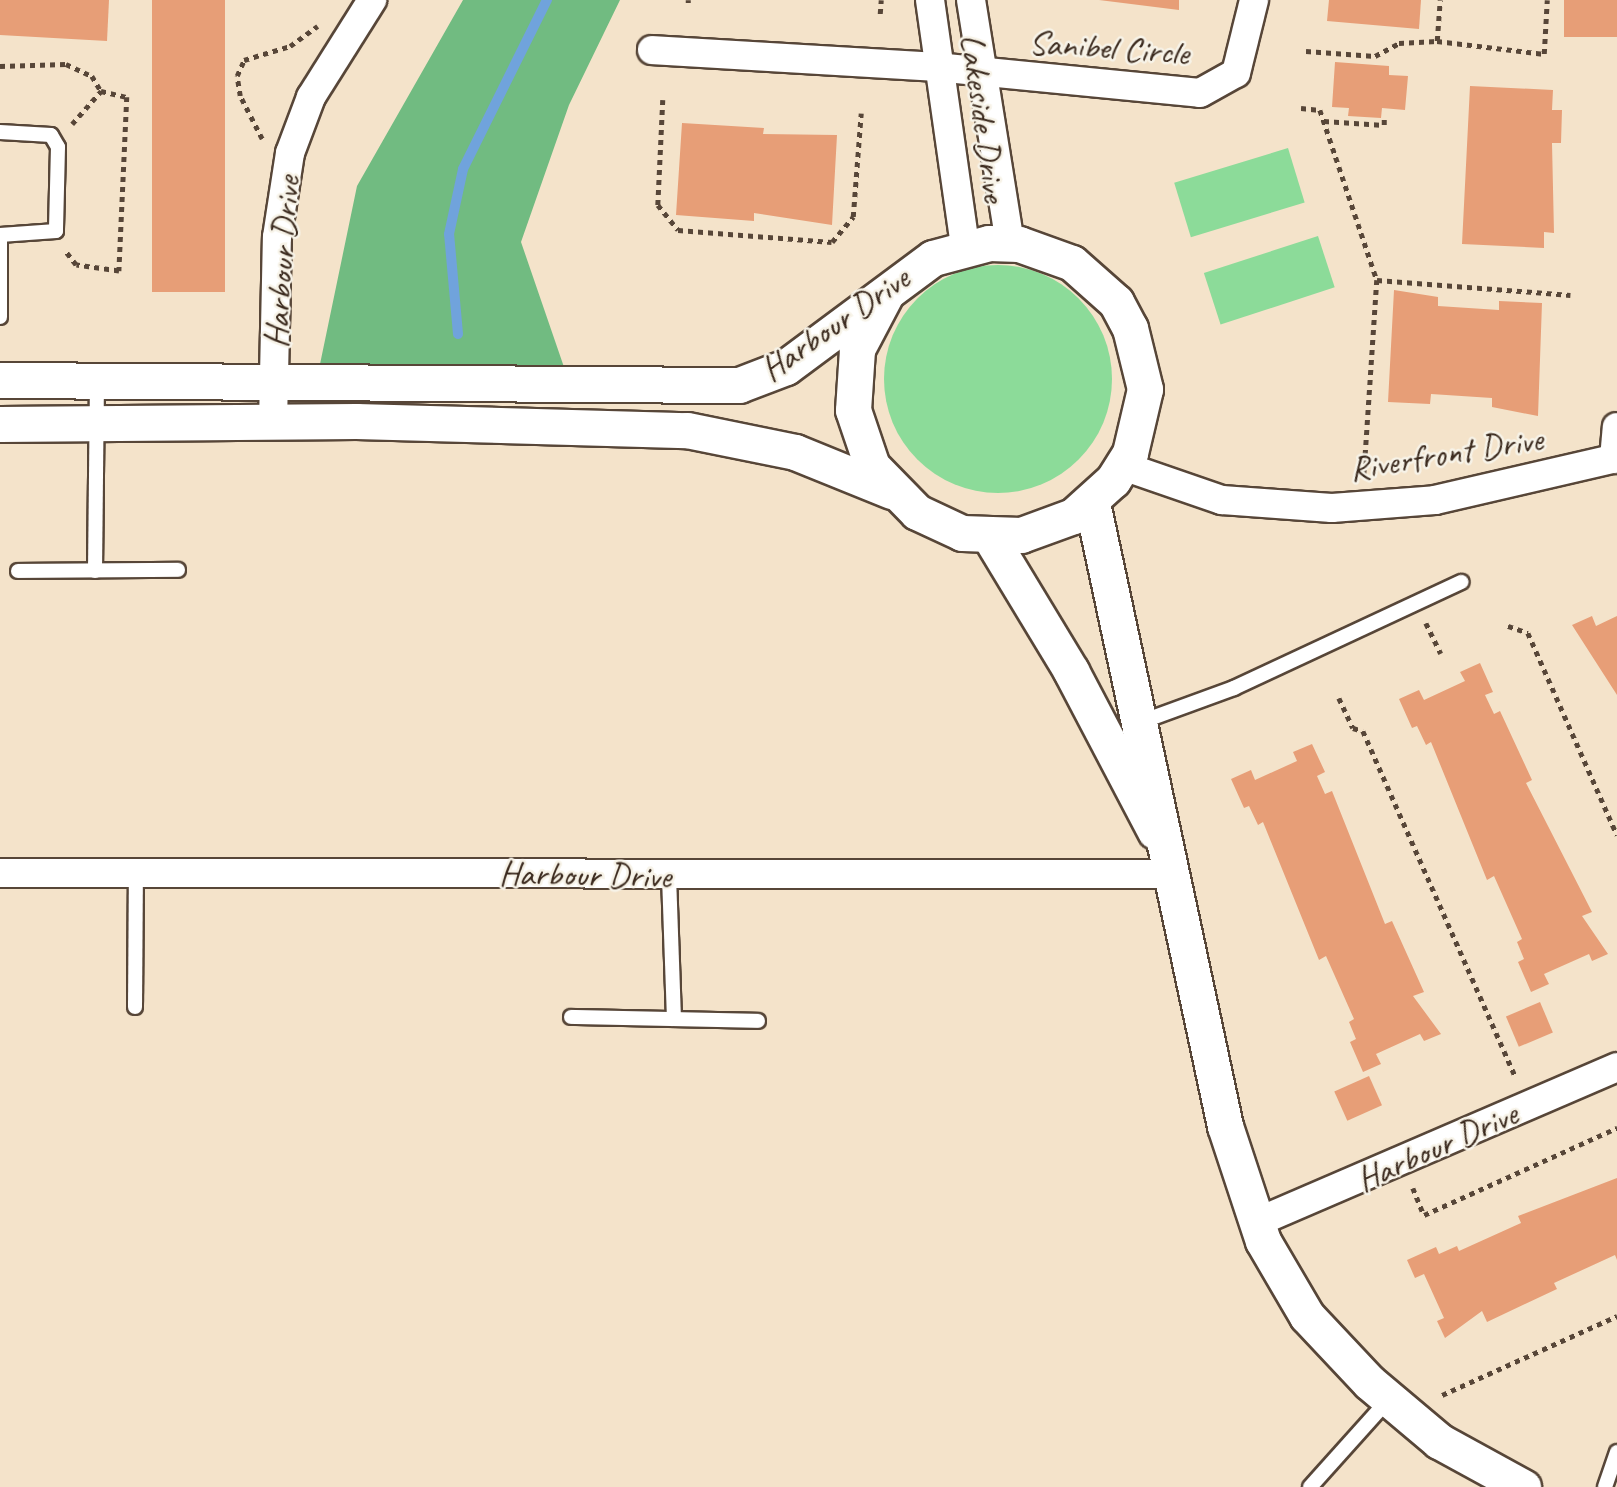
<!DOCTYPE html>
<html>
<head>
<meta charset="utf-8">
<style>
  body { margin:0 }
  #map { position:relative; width:1617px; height:1487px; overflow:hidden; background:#f4e3ca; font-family:Caveat,sans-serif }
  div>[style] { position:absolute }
  .green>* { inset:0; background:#8cdb99; transform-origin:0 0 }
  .round { border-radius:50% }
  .forest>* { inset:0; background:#71bb81 }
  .stream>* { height:10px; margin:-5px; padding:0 5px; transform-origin:5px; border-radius:5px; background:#70a3dc }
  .building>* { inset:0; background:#e79e77; transform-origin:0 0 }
  .path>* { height:4.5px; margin-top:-2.25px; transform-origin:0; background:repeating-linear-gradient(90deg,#574638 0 5px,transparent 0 10px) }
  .roads { filter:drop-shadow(2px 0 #574638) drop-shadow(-2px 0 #574638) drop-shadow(0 2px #574638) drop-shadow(0 -2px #574638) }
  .service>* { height:14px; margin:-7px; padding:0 7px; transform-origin:7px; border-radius:7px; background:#fff }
  .minor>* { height:28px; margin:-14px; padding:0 14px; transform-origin:14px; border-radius:14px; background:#fff }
  .tertiary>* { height:35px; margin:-17.5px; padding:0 17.5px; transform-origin:17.5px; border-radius:17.5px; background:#fff }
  span { translate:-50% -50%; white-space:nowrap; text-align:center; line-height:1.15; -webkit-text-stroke:5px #f7f3e8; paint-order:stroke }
  .street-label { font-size:35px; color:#3b2a1e }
</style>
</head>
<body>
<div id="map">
  <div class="green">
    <i style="left:1288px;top:148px;width:57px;height:119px;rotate:73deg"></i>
    <i style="left:1318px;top:236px;width:54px;height:120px;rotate:72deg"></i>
    <i class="round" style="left:884px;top:265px;width:228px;height:228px"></i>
  </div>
  <div class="forest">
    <i style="clip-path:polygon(463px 0,620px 0,569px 105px,521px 242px,565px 370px,319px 369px,357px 186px)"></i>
  </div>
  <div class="stream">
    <i style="left:458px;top:334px;width:100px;rotate:-95.1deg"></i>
    <i style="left:449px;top:234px;width:66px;rotate:-77.8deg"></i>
    <i style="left:463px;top:169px;width:189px;rotate:-63.6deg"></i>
  </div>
  <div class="building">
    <i style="clip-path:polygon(0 0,109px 0,107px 41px,0 35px)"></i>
    <i style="left:152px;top:0;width:73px;height:292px"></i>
    <i style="clip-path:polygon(1099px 0,1179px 0,1179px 10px)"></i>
    <i style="clip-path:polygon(1329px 0,1421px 0,1419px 29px,1327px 21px)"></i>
    <i style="left:1564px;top:0;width:53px;height:37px"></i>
    <i style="clip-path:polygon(1335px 62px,1389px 66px,1389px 75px,1408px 76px,1405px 110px,1382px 108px,1381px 118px,1348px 116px,1349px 108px,1332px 107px)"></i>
    <i style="clip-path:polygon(1470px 86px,1553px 90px,1552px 110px,1562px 110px,1561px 143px,1552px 143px,1554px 233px,1544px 232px,1544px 248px,1462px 244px)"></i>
    <i style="clip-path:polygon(682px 123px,764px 128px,763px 134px,837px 135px,832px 225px,754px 213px,754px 221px,676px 215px)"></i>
    <i style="clip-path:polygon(1394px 290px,1438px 297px,1438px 306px,1499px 310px,1499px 301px,1542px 303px,1538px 416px,1492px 407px,1492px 398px,1431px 394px,1430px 404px,1388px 402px)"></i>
    <i style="clip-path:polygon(1592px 616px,1596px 626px,1617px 616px,1617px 695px,1572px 625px)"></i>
    <i style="clip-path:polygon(1480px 663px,1493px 692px,1485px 695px,1494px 714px,1500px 711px,1532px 780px,1526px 783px,1592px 912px,1582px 916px,1608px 954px,1592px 961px,1589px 954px,1544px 974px,1549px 984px,1531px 992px,1518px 962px,1524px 959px,1517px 942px,1522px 939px,1494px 876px,1487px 880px,1431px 742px,1426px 745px,1417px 726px,1412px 728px,1399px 699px,1419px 690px,1424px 700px,1465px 681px,1460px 672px)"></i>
    <i style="clip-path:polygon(1312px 744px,1325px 772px,1317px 776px,1325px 794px,1332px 791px,1385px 924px,1392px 921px,1424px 992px,1413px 996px,1441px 1034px,1424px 1041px,1420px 1034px,1376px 1054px,1381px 1064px,1363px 1072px,1350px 1042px,1356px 1039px,1349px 1022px,1354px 1019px,1326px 956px,1319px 960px,1263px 822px,1258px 825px,1249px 806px,1244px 808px,1231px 779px,1251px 770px,1255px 780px,1297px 761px,1293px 752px)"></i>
    <i style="left:1540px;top:1002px;width:33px;height:37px;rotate:67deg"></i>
    <i style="left:1369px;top:1076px;width:32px;height:38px;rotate:66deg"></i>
    <i style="clip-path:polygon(1617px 1178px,1617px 1260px,1615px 1255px,1554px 1283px,1557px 1289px,1487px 1322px,1482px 1311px,1445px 1338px,1437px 1321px,1444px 1318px,1424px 1274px,1415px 1278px,1407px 1260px,1436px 1247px,1439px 1254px,1457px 1246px,1459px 1251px,1521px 1223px,1518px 1216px)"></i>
  </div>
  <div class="path">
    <i style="left:688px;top:3px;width:3px;rotate:-90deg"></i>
    <i style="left:880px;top:14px;width:14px;rotate:-86deg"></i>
    <i style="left:1437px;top:41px;width:41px;rotate:-85.8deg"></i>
    <i style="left:1306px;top:51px;width:69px;rotate:4.1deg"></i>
    <i style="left:1375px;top:56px;width:27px;rotate:-28deg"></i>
    <i style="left:1399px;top:43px;width:38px;rotate:-3deg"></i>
    <i style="left:1437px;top:41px;width:108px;rotate:6.9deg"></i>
    <i style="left:1544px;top:54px;width:54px;rotate:-86.8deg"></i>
    <i style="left:0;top:66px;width:66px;rotate:-1.7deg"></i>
    <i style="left:66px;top:64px;width:29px;rotate:25deg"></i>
    <i style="left:92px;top:76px;width:17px;rotate:59deg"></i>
    <i style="left:101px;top:91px;width:27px;rotate:13deg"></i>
    <i style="left:127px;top:97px;width:174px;rotate:92.6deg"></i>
    <i style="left:119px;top:271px;width:43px;rotate:-172.1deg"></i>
    <i style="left:76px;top:265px;width:18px;rotate:-128deg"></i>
    <i style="left:663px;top:100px;width:105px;rotate:92.7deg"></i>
    <i style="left:658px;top:205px;width:32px;rotate:51deg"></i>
    <i style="left:678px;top:230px;width:154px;rotate:4.5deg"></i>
    <i style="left:832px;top:242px;width:33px;rotate:-50deg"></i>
    <i style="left:853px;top:217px;width:104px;rotate:-85.6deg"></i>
    <i style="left:1301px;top:108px;width:19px;rotate:6deg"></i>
    <i style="left:1320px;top:110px;width:179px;rotate:71.5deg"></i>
    <i style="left:1377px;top:280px;width:196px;rotate:93.8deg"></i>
    <i style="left:1324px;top:121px;width:60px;rotate:3.8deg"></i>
    <i style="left:1384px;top:125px;width:10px;rotate:-90deg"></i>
    <i style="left:72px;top:124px;width:44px;rotate:-48.7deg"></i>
    <i style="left:262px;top:139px;width:48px;rotate:-117.1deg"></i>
    <i style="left:240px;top:96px;width:20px;rotate:-99deg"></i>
    <i style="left:237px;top:76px;width:17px;rotate:-66deg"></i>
    <i style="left:244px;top:60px;width:48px;rotate:-16.9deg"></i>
    <i style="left:290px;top:46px;width:34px;rotate:-36deg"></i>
    <i style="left:1377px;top:280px;width:194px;rotate:4.4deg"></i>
    <i style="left:1426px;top:623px;width:34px;rotate:64deg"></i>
    <i style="left:1508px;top:626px;width:21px;rotate:19deg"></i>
    <i style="left:1528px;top:633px;width:221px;rotate:66.2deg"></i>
    <i style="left:1339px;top:698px;width:33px;rotate:65deg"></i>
    <i style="left:1353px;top:728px;width:10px;rotate:17deg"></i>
    <i style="left:1363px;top:731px;width:379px;rotate:66.2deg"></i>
    <i style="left:1413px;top:1188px;width:29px;rotate:68deg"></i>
    <i style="left:1424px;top:1215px;width:212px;rotate:-24.3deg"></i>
    <i style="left:1442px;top:1395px;width:192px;rotate:-24.3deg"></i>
  </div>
  <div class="roads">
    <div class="service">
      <i style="left:0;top:132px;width:51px;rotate:3.4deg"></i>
      <i style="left:51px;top:135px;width:14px;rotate:60deg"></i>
      <i style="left:58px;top:147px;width:84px;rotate:91.4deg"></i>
      <i style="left:56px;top:231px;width:56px;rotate:175.9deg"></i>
      <i style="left:0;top:317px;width:82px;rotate:-90deg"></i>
      <i style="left:18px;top:571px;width:160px;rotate:-0.4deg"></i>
      <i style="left:95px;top:571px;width:190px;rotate:-89.4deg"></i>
      <i style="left:1141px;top:722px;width:99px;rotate:-20.1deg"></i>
      <i style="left:1234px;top:688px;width:251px;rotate:-25deg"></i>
      <i style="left:669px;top:876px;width:143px;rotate:88deg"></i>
      <i style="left:135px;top:1007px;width:134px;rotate:-89.6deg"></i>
      <i style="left:571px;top:1017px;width:187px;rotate:1.2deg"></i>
      <i style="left:1310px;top:1487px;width:117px;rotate:-48.1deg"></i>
      <i style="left:1605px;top:1487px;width:37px;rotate:-71deg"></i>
    </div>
    <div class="minor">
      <i style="left:930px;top:0;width:249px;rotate:81.9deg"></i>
      <i style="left:971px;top:0;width:247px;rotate:80.9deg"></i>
      <i style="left:652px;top:50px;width:285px;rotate:3.4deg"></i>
      <i style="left:936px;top:67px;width:265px;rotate:5.6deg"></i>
      <i style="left:1200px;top:93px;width:41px;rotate:-29.1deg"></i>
      <i style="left:1236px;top:73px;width:75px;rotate:-76.1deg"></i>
      <i style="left:273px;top:424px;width:187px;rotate:-88.8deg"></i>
      <i style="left:277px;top:237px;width:85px;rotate:-81.2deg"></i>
      <i style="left:290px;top:153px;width:60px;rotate:-69.4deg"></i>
      <i style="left:311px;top:97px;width:115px;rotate:-57.8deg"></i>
      <i style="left:1614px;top:459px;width:32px;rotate:-85deg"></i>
      <i style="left:1123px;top:466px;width:105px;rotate:19deg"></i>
      <i style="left:1222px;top:500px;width:110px;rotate:4.2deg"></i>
      <i style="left:1332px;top:508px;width:103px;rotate:-4.4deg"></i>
      <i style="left:1435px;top:500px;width:187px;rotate:-13deg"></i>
      <i style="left:0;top:873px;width:1171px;rotate:0.05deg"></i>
      <i style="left:1255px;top:1223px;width:394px;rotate:-23.3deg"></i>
    </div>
    <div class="tertiary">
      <i style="left:0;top:380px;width:739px;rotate:0.39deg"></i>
      <i style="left:739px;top:385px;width:50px;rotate:-21deg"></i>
      <i style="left:786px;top:367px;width:183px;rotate:-36.6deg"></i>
      <i style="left:933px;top:258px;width:58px;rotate:-15deg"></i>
      <i style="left:989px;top:243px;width:30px;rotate:2deg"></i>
      <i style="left:1019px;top:244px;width:56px;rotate:19.7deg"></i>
      <i style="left:1072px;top:263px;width:59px;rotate:41.6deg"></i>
      <i style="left:1116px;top:302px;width:30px;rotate:62deg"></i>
      <i style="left:1130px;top:328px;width:63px;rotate:76.2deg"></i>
      <i style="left:1145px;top:389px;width:66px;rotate:103.2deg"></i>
      <i style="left:1130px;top:453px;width:32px;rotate:122deg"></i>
      <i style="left:1113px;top:480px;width:54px;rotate:138deg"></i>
      <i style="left:1073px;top:516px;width:55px;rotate:159.9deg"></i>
      <i style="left:1021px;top:535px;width:59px;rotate:-178.1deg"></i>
      <i style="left:962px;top:533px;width:50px;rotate:-155deg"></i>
      <i style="left:917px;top:512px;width:64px;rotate:-134.4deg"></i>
      <i style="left:872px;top:466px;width:59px;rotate:-108.7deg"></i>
      <i style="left:853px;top:410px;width:61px;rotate:-86.2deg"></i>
      <i style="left:857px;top:349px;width:62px;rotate:-62.2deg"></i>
      <i style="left:0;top:424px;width:356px;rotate:-0.5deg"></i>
      <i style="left:356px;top:421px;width:331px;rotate:1.6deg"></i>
      <i style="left:687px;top:430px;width:110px;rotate:11.5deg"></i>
      <i style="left:795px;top:452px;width:104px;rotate:22.1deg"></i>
      <i style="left:1092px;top:503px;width:637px;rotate:77.95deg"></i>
      <i style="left:1225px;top:1126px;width:121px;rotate:71.7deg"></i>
      <i style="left:1263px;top:1241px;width:87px;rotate:59.6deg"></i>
      <i style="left:1307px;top:1316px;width:91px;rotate:46.8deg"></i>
      <i style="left:1369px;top:1382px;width:92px;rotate:40.1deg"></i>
      <i style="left:1439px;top:1441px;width:96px;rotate:28.7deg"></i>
      <i style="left:990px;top:537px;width:157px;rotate:58.8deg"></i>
      <i style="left:1071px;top:671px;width:181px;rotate:62.3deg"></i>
    </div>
  </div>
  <div class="street-label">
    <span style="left:1109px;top:48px;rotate:4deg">Sanibel Circle</span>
    <span style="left:983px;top:118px;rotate:82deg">Lakeside Drive</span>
    <span style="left:282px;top:262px;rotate:-86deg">Harbour Drive</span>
    <span style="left:835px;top:324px;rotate:-35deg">Harbour Drive</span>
    <span style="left:1446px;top:454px;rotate:-9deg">Riverfront Drive</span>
    <span style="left:585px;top:875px;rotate:1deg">Harbour Drive</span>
    <span style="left:1437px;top:1147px;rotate:-24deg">Harbour Drive</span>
  </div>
</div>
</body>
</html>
